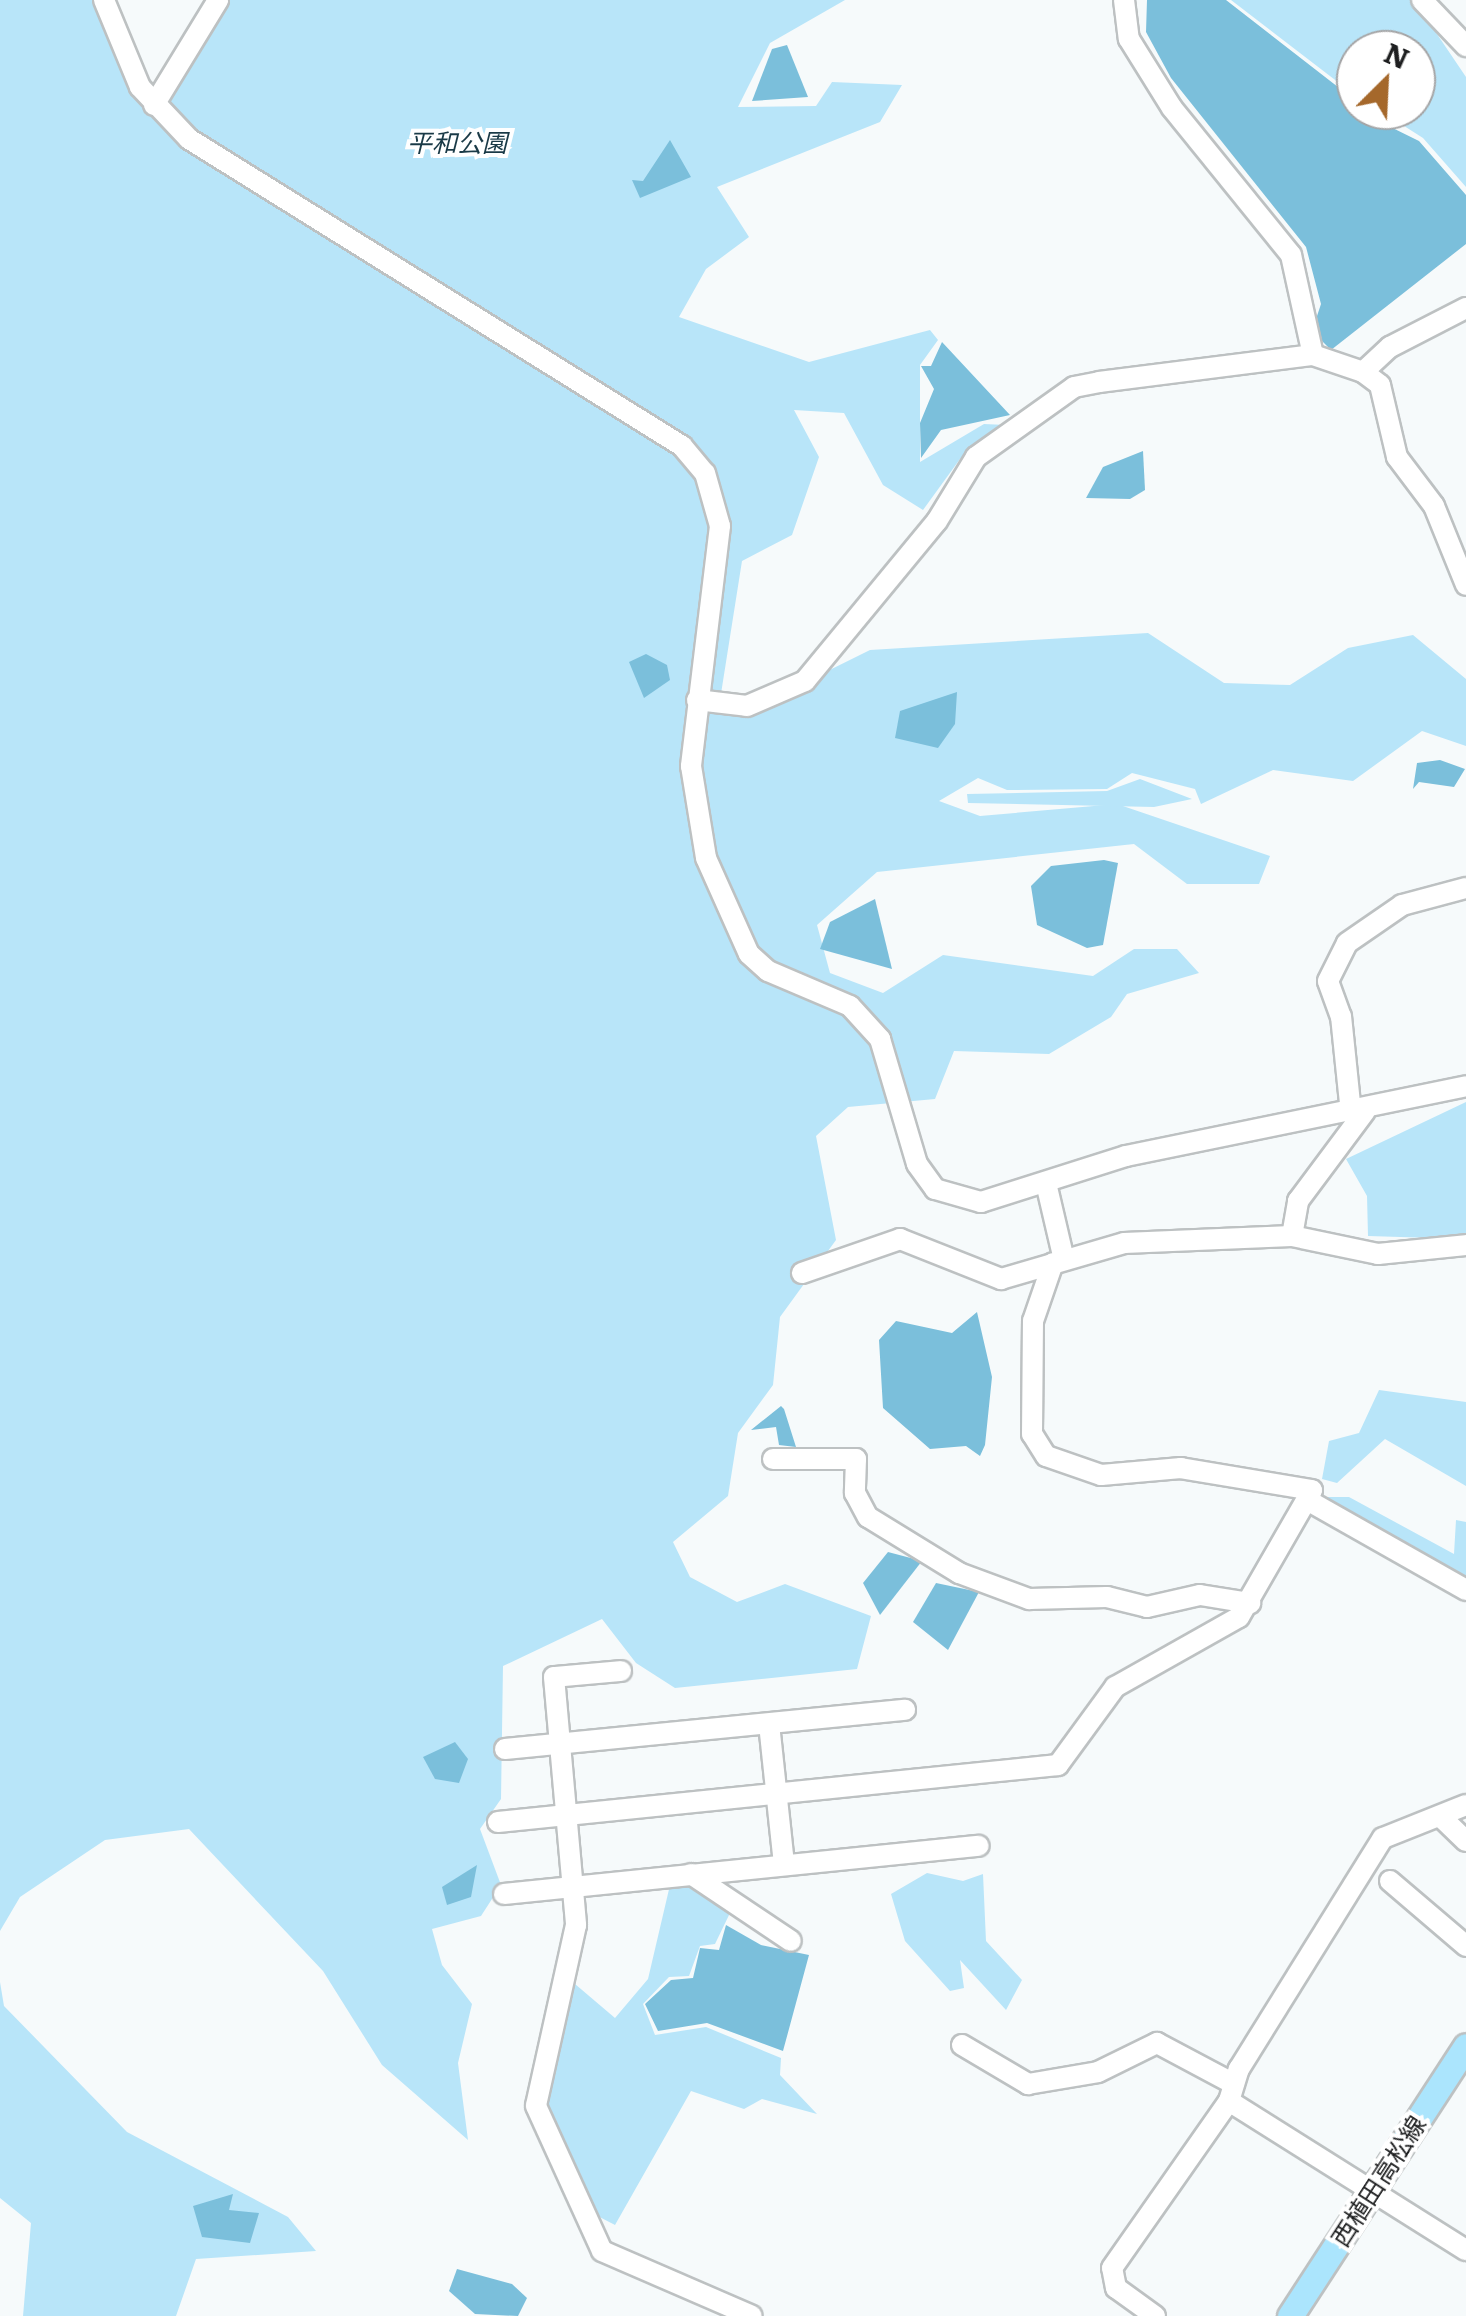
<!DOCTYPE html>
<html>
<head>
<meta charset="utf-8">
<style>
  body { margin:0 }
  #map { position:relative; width:1466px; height:2316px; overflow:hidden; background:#f6fafb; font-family:Literata,"Noto Sans JP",serif }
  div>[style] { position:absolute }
  .green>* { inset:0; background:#b8e5f9 }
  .water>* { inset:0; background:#7bbfdb }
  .roads { filter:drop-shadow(2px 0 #bdc1c2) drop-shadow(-2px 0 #bdc1c2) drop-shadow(0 2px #bdc1c2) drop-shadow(0 -2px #bdc1c2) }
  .minor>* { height:20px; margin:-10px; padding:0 10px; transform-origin:10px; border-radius:10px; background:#fff }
  .major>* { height:25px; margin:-12.5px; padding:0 12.5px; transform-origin:12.5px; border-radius:12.5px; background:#abe5fd }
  span { translate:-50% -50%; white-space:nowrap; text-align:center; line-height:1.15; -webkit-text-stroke:8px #fff; paint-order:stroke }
  .park-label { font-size:25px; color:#1a3a47; font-style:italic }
  .street-label { font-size:25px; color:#1e1f20 }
  .north { position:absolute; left:1336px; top:30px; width:100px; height:100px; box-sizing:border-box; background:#fff; border:2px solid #a5a5a6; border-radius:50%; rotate:24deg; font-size:28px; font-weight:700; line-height:40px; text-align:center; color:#1e1f20 }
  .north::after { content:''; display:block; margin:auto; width:35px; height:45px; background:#a5682b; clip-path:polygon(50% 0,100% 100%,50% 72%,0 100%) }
</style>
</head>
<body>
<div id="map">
  <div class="green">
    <i style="clip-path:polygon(0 0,114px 0,136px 63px,158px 90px,212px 0,845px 0,770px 43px,738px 107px,816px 106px,832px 82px,902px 85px,880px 122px,717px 187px,749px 237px,706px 269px,679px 317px,809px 362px,930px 330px,938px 340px,920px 365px,920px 462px,984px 424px,1006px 425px,960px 459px,923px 510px,883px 485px,844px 413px,794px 410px,819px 457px,792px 535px,742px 561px,720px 700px,763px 703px,870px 650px,1148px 633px,1224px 683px,1290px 685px,1348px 648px,1413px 635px,1466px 679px,1466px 746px,1422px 731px,1353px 781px,1273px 770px,1201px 804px,1195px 789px,1132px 773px,1107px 789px,1007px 790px,978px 778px,939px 801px,980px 816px,1117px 804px,1270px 856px,1259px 884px,1187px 884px,1134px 844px,877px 872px,817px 925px,830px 973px,883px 993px,943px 955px,1093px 976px,1134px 949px,1177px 949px,1199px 973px,1127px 994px,1111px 1017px,1049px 1054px,954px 1051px,935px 1099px,848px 1107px,816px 1136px,836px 1240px,780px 1317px,773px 1385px,738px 1433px,728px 1496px,673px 1542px,690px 1577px,737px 1602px,785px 1584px,871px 1616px,857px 1669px,675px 1688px,636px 1663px,602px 1619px,503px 1666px,501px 1799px,480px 1829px,501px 1885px,481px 1916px,432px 1929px,442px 1965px,472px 2004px,458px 2063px,468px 2140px,382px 2065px,323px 1971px,189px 1829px,105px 1840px,20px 1897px,0 1931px)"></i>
    <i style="clip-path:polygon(1231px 0,1414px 0,1466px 77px,1466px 187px,1423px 138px,1379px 110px,1416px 110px,1416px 50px,1356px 50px,1356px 96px)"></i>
    <i style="clip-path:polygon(1140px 779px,1192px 799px,1154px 807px,968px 803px,967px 794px,1107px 791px)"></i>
    <i style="clip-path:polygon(1466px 1102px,1466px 1239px,1368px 1236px,1367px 1196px,1346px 1159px)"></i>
    <i style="clip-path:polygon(1379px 1390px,1466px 1402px,1466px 1486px,1385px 1439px,1337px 1483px,1322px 1479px,1329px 1441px,1359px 1433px)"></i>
    <i style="clip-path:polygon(1319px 1497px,1349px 1497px,1454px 1554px,1456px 1520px,1466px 1522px,1466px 1581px)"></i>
    <i style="clip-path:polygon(927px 1873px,963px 1881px,983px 1874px,986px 1941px,1022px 1980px,1006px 2010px,960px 1960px,964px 1988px,950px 1991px,905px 1941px,891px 1894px)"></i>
    <i style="clip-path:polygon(694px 1884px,730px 1913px,715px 1944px,700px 1946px,689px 1976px,669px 1977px,643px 2004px,655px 2035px,706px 2027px,781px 2058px,780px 2075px,817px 2114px,762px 2099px,744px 2109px,691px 2091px,615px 2225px,588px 2211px,541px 2090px,575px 1984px,615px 2018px,648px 1979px,670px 1885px)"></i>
    <i style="clip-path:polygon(0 1982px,4px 2006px,127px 2132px,288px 2217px,316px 2251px,196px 2259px,176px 2316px,23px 2316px,31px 2223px,0 2198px)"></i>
  </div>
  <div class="water">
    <i style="clip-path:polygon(1147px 0,1226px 0,1356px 101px,1356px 110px,1419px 141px,1466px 195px,1466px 244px,1331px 350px,1312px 331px,1321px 304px,1306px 247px,1171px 78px,1146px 32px)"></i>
    <i style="clip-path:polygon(787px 45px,808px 97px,752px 101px,772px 49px)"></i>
    <i style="clip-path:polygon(670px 140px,691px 177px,640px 198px,632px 180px,643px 181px)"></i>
    <i style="clip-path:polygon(942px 342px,1010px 415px,941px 430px,921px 458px,920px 423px,934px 389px,921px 366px,931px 366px)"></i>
    <i style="clip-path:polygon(1143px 451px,1145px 490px,1130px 499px,1086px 498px,1103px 467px)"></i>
    <i style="clip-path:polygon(646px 654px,667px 665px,670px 680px,644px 698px,629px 662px)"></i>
    <i style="clip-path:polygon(957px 692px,955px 724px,938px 748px,895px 738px,900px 711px)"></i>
    <i style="clip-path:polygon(1440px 760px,1465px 769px,1454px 787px,1419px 782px,1413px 789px,1417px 763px)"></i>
    <i style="clip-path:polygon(1104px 860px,1118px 863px,1103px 945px,1087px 948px,1037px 925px,1031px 886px,1051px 866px)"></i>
    <i style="clip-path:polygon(875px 899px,892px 969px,820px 949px,830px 922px)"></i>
    <i style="clip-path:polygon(977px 1312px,992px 1377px,985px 1445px,980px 1456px,966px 1446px,930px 1449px,883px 1408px,879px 1340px,896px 1321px,952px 1333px)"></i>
    <i style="clip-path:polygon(781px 1406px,784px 1409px,796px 1447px,779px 1445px,776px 1427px,751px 1430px)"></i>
    <i style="clip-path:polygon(888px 1552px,922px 1561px,880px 1615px,863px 1583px)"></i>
    <i style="clip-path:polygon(936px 1583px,979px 1592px,948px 1650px,913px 1622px)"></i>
    <i style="clip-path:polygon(455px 1742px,468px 1759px,459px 1783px,435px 1779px,423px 1757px)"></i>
    <i style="clip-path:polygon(477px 1865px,471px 1897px,447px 1905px,442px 1887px)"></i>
    <i style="clip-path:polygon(726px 1925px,761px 1945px,809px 1955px,783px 2051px,707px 2023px,658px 2031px,645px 2004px,671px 1980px,693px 1978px,700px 1948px,719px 1950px)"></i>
    <i style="clip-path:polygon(233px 2194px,229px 2210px,259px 2213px,250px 2243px,202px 2237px,193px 2206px)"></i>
    <i style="clip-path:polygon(457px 2269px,512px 2284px,527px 2298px,518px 2316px,475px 2314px,449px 2291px)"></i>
  </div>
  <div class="roads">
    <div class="minor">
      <i style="left:104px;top:0;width:94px;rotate:67.5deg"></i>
      <i style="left:140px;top:87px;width:71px;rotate:46.7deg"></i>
      <i style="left:189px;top:139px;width:581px;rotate:31.91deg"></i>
      <i style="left:682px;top:446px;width:35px;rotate:50deg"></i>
      <i style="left:705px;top:473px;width:55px;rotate:74.2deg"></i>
      <i style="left:720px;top:526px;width:242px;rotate:96.9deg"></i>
      <i style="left:691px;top:766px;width:93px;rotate:80.7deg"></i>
      <i style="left:706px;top:858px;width:105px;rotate:65.9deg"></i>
      <i style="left:749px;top:954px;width:25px;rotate:42deg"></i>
      <i style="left:768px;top:971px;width:89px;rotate:23.1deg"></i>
      <i style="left:850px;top:1006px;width:45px;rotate:47.7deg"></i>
      <i style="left:880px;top:1039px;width:130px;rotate:73.5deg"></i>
      <i style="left:917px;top:1164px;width:31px;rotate:54deg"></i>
      <i style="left:935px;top:1189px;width:48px;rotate:15.8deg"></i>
      <i style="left:981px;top:1202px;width:152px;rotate:-17.6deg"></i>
      <i style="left:1126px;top:1156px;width:347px;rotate:-11.6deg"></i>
      <i style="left:1124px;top:0;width:39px;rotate:83deg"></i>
      <i style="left:1129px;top:39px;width:81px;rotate:58.1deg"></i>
      <i style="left:1172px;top:108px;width:189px;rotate:51deg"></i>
      <i style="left:1291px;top:255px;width:102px;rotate:77.6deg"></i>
      <i style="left:1422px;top:0;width:64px;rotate:46.3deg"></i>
      <i style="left:154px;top:105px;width:123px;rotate:-58.6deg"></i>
      <i style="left:1363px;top:372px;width:37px;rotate:-43deg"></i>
      <i style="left:1390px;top:347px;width:85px;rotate:-27.2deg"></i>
      <i style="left:697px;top:700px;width:50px;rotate:6.8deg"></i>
      <i style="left:747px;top:706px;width:63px;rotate:-23.3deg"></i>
      <i style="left:805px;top:681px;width:207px;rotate:-50.5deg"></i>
      <i style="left:937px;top:521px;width:75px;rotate:-58.6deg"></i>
      <i style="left:976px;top:457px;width:120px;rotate:-35.5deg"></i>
      <i style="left:1074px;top:387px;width:25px;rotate:-11deg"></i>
      <i style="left:1099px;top:382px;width:216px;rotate:-7.2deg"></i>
      <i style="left:1313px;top:355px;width:53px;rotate:18.8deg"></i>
      <i style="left:1363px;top:372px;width:21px;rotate:37deg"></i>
      <i style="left:1380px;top:385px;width:74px;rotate:76.7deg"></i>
      <i style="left:1397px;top:457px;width:61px;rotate:52.9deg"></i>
      <i style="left:1434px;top:506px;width:85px;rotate:67.9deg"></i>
      <i style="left:1351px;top:1113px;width:97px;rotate:-95.9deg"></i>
      <i style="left:1341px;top:1017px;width:38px;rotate:-110deg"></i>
      <i style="left:1328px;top:981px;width:42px;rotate:-63.4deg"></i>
      <i style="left:1347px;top:943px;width:67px;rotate:-34.6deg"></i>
      <i style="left:1402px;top:905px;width:66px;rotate:-14.9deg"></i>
      <i style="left:1046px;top:1183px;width:79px;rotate:76.8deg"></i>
      <i style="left:1292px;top:1236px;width:36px;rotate:-80deg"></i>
      <i style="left:1298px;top:1201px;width:112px;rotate:-53.3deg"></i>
      <i style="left:802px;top:1273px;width:104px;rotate:-19.1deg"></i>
      <i style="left:900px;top:1239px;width:109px;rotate:21.6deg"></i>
      <i style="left:1001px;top:1279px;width:128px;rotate:-16.3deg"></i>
      <i style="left:1124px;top:1243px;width:168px;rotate:-2.4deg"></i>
      <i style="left:1292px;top:1236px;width:88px;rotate:11.8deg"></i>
      <i style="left:1378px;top:1254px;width:88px;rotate:-5.8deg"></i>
      <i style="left:773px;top:1459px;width:83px"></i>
      <i style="left:856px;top:1459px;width:34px;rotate:92deg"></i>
      <i style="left:855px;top:1493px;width:27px;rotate:62deg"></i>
      <i style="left:868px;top:1517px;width:107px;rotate:31.6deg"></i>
      <i style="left:959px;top:1573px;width:75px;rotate:20.4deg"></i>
      <i style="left:1029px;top:1599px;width:78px;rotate:-1.5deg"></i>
      <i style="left:1107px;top:1597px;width:41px;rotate:14deg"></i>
      <i style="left:1147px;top:1607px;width:54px;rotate:-12.8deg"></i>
      <i style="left:1200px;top:1595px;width:51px;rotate:9.1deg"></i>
      <i style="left:1307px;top:1500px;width:183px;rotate:29.5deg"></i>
      <i style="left:621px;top:1671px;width:67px;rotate:174.9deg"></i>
      <i style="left:554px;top:1677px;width:249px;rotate:84.9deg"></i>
      <i style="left:576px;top:1925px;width:185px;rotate:102.5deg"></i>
      <i style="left:536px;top:2106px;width:159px;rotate:65.5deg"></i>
      <i style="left:602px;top:2251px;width:163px;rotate:23.4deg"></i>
      <i style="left:769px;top:1724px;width:141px;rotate:83.9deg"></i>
      <i style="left:505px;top:1749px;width:402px;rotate:-5.6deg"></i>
      <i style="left:1440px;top:1816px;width:36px;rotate:44deg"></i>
      <i style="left:498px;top:1822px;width:563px;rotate:-5.81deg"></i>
      <i style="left:1058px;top:1765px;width:97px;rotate:-53.8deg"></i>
      <i style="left:1115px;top:1687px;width:142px;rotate:-29.4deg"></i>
      <i style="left:1239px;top:1617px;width:146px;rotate:-60.1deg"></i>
      <i style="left:1312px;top:1490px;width:133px;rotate:-170.5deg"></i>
      <i style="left:1181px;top:1468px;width:80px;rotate:175deg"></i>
      <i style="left:1101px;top:1475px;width:58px;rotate:-160.9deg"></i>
      <i style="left:1046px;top:1456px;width:26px;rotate:-122deg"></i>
      <i style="left:1032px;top:1434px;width:113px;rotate:-89.5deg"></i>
      <i style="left:1033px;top:1321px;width:61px;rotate:-71deg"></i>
      <i style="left:691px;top:1874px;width:120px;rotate:33.8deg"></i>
      <i style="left:1390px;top:1881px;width:100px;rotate:40.5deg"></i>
      <i style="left:504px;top:1894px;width:477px;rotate:-5.8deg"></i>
      <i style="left:962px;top:2045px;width:77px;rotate:30.6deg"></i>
      <i style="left:1028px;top:2084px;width:71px;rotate:-9.7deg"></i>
      <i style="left:1098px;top:2072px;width:66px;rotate:-26.2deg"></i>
      <i style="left:1157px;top:2043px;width:87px;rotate:28deg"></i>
      <i style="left:1229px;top:2101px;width:280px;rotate:32.2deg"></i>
      <i style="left:1155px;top:2316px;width:48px;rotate:-144.3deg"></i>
      <i style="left:1116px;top:2288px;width:20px;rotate:-101deg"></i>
      <i style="left:1112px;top:2268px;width:204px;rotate:-55deg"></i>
      <i style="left:1229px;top:2101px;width:34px;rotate:-73deg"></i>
      <i style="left:1239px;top:2069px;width:272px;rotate:-58.1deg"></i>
      <i style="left:1383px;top:1838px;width:89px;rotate:-21.7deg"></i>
    </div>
    <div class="major">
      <i style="left:1290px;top:2316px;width:322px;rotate:-56.9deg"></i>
    </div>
  </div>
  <div class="park-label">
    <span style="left:457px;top:142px">平和公園</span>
  </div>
  <div class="street-label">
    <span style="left:1378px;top:2181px;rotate:-57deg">西植田高松線</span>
  </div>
  <div class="north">N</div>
</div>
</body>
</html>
